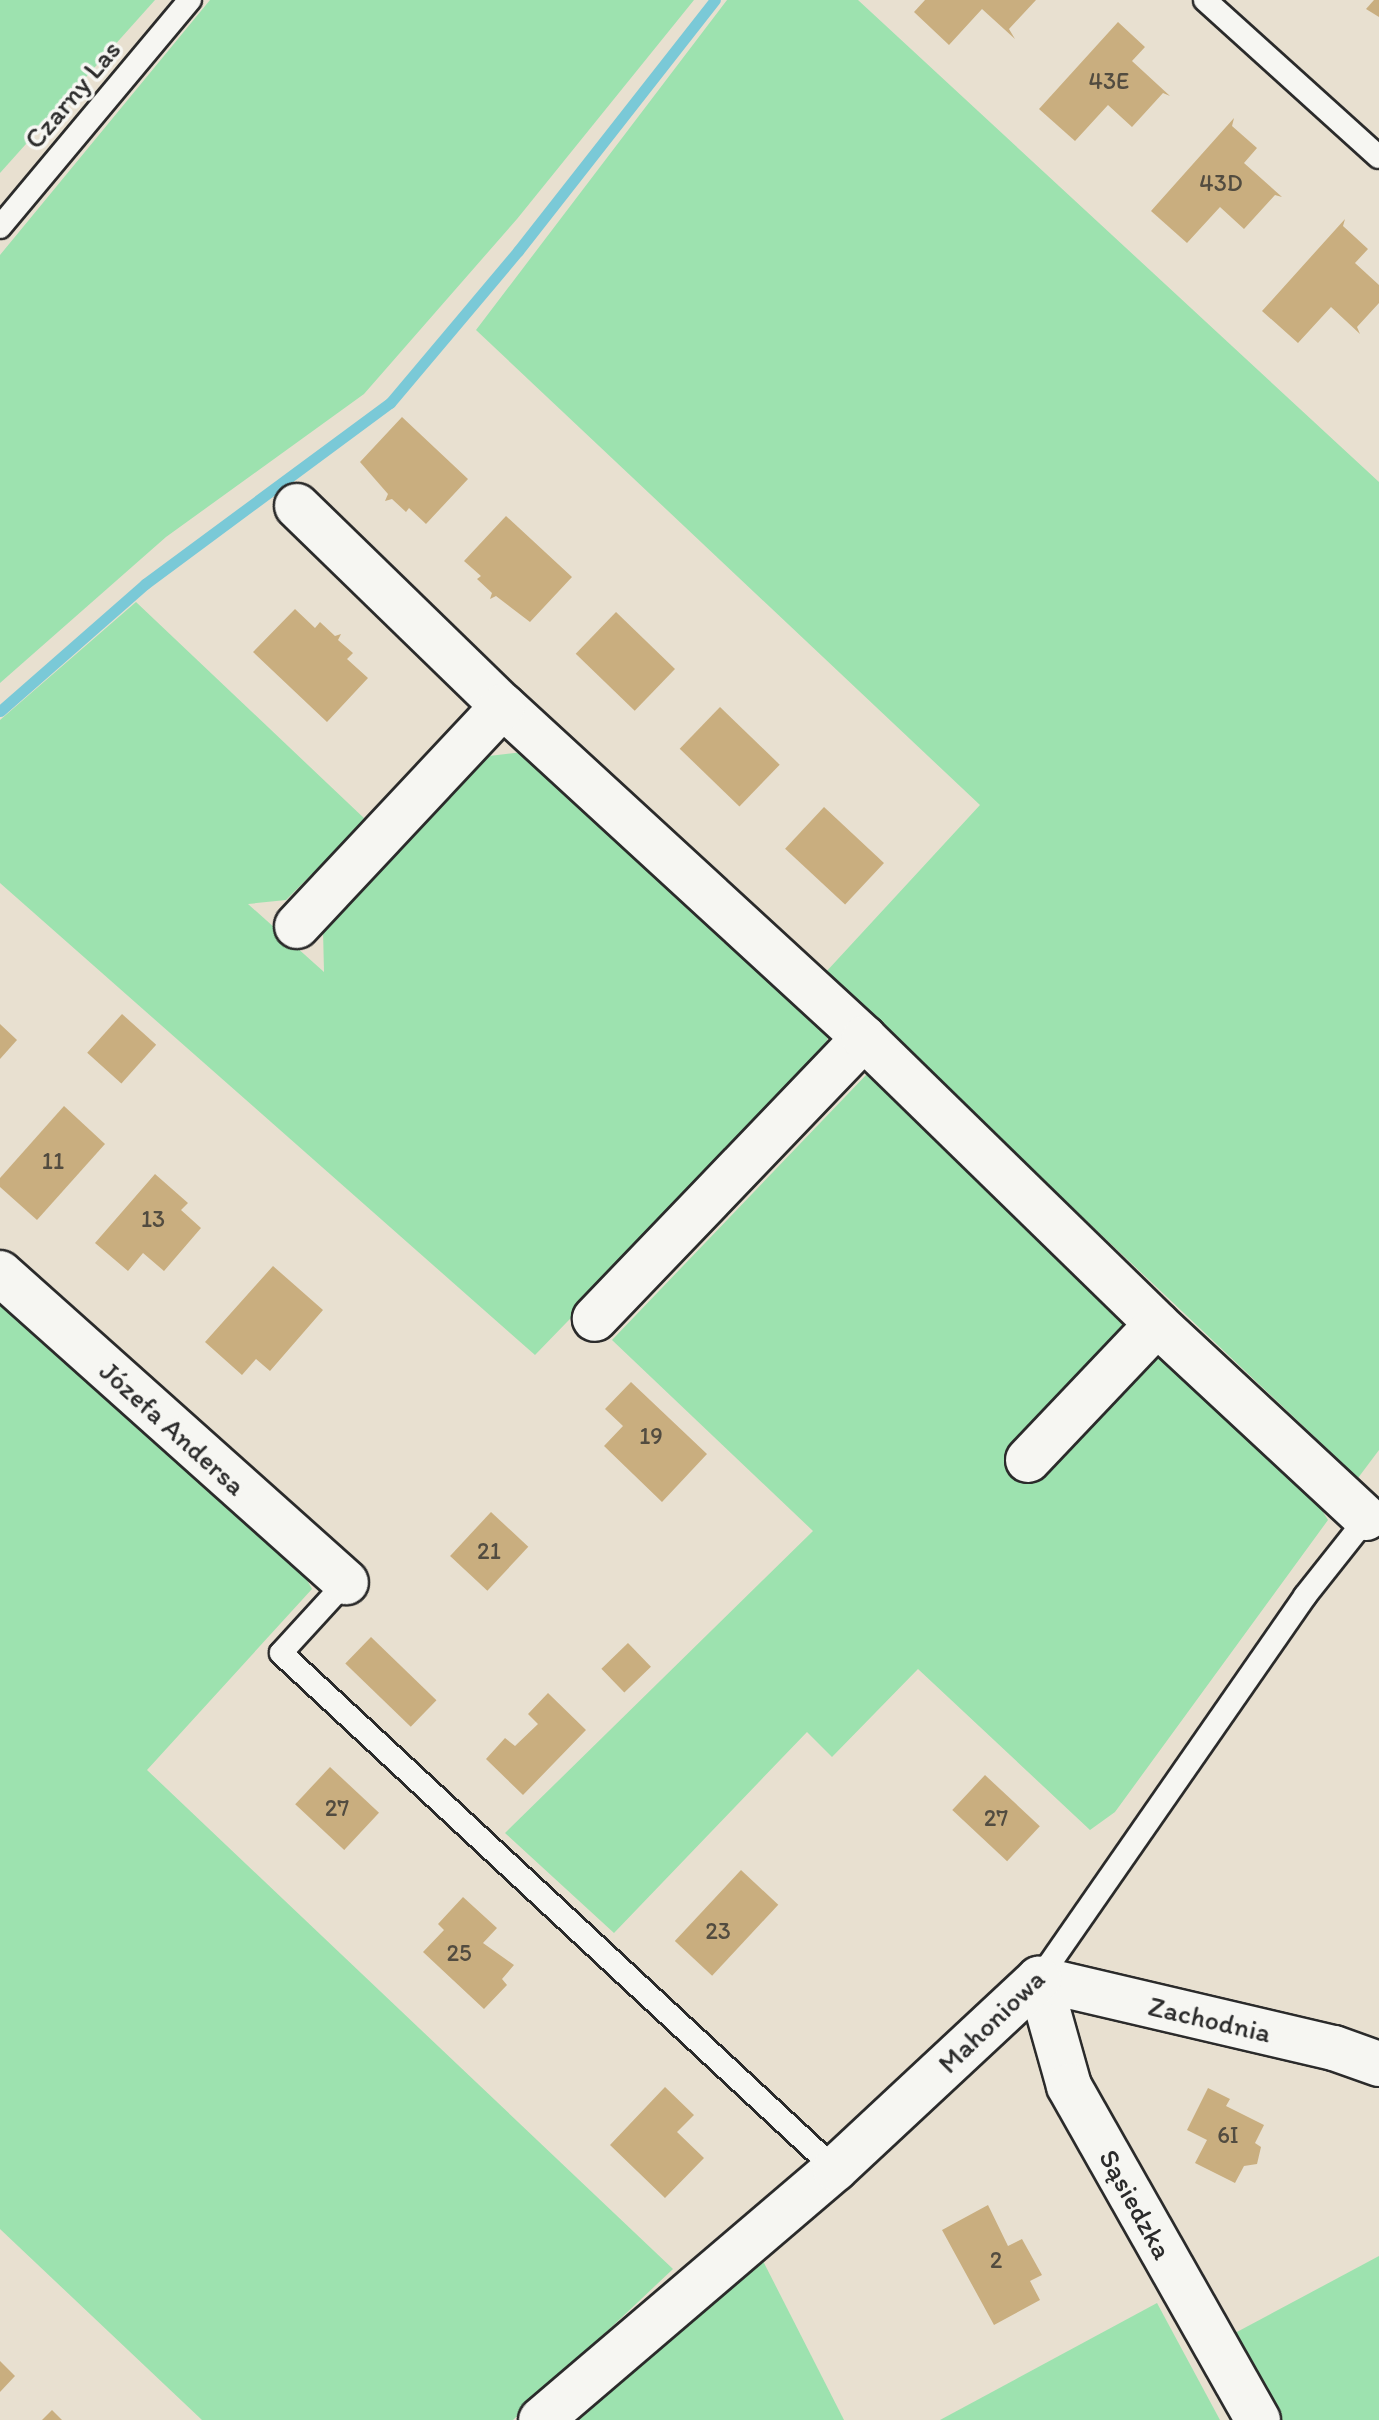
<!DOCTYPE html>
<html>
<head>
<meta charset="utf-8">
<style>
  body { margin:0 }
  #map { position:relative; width:1379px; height:2420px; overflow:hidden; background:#e8e0d0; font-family:Itim,sans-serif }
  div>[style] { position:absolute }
  .green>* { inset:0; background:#9de2af }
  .stream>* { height:11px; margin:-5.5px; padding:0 5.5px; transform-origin:5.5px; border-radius:5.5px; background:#7ac9d7 }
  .building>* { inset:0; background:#c9ae7f; transform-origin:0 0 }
  .roads { filter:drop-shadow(2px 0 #2b2b2b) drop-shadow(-2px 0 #2b2b2b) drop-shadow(0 2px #2b2b2b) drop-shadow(0 -2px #2b2b2b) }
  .service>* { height:22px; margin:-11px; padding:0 11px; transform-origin:11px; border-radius:11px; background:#f6f6f2 }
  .minor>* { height:44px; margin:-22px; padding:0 22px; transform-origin:22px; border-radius:22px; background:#f6f6f2 }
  span { translate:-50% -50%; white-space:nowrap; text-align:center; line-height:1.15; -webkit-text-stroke:7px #f6f6f2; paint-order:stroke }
  .number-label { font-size:24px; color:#524c40 }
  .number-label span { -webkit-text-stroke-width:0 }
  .street-label { font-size:28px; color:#2b2b2b }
</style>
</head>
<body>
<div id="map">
  <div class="green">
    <i style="clip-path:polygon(0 0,155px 0,0 173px)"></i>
    <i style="clip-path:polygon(210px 0,694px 0,517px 219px,364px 394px,166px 537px,0 683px,0 255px)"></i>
    <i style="clip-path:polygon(727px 0,858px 0,1379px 482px,1379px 1450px,1358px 1478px,825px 973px,980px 805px,476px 330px)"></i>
    <i style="clip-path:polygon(136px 602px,366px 820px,286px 900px,248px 904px,324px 972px,323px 930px,489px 756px,540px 750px,816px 1015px,828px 1037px,823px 1058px,535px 1355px,0 883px,0 720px)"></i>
    <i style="clip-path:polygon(868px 1073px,1302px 1478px,1328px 1520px,1115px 1812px,1090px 1830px,918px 1669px,832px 1757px,807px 1732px,614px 1933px,505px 1833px,813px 1531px,612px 1340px)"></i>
    <i style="clip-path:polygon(0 1291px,294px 1557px,312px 1589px,147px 1770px,673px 2269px,513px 2420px,202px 2420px,0 2229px)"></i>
    <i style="clip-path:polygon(1379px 2256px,1379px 2420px,1282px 2420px,1235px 2333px)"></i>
    <i style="clip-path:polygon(761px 2257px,844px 2420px,579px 2420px)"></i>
    <i style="clip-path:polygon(1157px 2303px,1220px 2420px,940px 2420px)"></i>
  </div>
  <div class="stream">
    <i style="left:0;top:711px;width:193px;rotate:-41.2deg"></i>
    <i style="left:145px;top:584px;width:305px;rotate:-36.5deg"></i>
    <i style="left:390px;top:403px;width:199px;rotate:-49.9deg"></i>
    <i style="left:518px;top:251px;width:319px;rotate:-51.9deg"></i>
  </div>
  <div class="building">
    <i style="clip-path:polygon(925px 0,1036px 0,1009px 29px,1015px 39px,982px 9px,949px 45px,914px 12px)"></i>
    <i style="clip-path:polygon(1374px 0,1379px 0,1379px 17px,1366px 9px)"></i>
    <i style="clip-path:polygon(1118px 22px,1145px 47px,1132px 61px,1170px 96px,1163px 93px,1132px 127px,1108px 105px,1075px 141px,1039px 109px)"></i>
    <i style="clip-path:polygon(1234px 118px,1232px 126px,1257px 148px,1244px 163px,1282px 197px,1275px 195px,1244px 229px,1220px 207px,1187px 243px,1151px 211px)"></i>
    <i style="clip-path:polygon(1345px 219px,1343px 226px,1368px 249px,1355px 263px,1379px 285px,1379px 303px,1357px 327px,1360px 334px,1331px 307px,1298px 343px,1262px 311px)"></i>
    <i style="clip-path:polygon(402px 417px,468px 479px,426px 524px,409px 508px,406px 512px,392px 499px,385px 501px,388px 494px,360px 462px)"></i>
    <i style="clip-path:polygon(506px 516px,572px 577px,530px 622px,496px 596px,490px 599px,492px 593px,477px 579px,481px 576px,464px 561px)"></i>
    <i style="clip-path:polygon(295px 609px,315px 628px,320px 622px,335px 636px,341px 634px,338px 640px,353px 653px,347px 659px,368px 678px,327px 722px,253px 652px)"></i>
    <i style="left:616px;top:612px;width:82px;height:58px;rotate:44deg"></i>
    <i style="left:720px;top:707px;width:83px;height:58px;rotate:44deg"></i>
    <i style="left:824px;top:807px;width:82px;height:57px;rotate:43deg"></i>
    <i style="left:122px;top:1014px;width:46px;height:52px;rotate:42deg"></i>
    <i style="clip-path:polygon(0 1024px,17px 1040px,0 1059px)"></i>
    <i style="clip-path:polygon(64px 1106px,105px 1144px,37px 1220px,0 1187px,0 1178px)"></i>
    <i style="clip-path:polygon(155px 1174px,188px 1203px,181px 1210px,201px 1228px,164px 1271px,143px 1253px,128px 1271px,95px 1243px)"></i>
    <i style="clip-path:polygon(273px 1266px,323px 1310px,270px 1371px,256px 1359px,242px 1375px,205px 1342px)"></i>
    <i style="clip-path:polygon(631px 1382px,707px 1454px,662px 1502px,604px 1446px,623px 1426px,605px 1409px)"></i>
    <i style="left:491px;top:1512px;width:51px;height:60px;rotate:43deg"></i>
    <i style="left:371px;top:1637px;width:91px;height:37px;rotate:44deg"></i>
    <i style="left:628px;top:1643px;width:33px;height:37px;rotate:46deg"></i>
    <i style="clip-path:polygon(548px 1693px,586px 1730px,523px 1795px,486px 1759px,505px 1738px,515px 1746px,538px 1724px,528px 1714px)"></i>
    <i style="left:330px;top:1767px;width:67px;height:51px;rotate:43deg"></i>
    <i style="left:985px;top:1775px;width:75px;height:48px;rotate:43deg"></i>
    <i style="left:741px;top:1870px;width:51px;height:97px;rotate:43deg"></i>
    <i style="clip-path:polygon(463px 1897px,497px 1928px,483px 1943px,514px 1965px,502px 1979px,507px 1985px,484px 2009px,423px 1952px,444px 1930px,438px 1924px)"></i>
    <i style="clip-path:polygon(665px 2087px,694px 2115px,677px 2132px,704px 2158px,665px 2198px,610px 2145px)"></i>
    <i style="clip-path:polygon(1208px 2088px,1230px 2099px,1226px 2106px,1264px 2125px,1255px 2143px,1261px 2147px,1257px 2164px,1244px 2166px,1235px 2183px,1195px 2163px,1207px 2140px,1187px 2130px)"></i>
    <i style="clip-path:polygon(988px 2205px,1008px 2246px,1022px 2239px,1042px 2275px,1030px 2281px,1040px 2300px,994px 2325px,942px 2230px)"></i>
    <i style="clip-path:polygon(0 2361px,15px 2376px,0 2392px)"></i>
    <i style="clip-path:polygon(52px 2410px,62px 2420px,42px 2420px)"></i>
  </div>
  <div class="roads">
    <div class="service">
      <i style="left:1205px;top:0;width:234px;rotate:42.1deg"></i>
      <i style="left:0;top:227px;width:296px;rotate:-50.1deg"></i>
      <i style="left:346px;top:1582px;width:96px;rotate:132.5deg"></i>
      <i style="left:281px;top:1653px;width:757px;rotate:42.97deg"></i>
      <i style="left:1039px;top:1979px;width:466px;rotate:-55.2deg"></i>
      <i style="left:1305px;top:1596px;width:105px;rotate:-51.6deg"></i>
    </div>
    <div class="minor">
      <i style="left:297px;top:506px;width:287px;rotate:44.2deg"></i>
      <i style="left:503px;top:706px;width:490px;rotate:42.6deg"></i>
      <i style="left:864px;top:1038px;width:389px;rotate:133.8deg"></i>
      <i style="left:297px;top:926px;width:301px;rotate:-46.9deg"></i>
      <i style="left:864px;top:1038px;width:409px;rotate:44.3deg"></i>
      <i style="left:1157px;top:1324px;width:285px;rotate:42.9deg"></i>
      <i style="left:0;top:1273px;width:464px;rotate:41.8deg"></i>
      <i style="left:1028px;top:1460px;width:187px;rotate:-46.5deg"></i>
      <i style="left:1039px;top:1979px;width:111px;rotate:74.3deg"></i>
      <i style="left:1069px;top:2086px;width:384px;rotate:60.5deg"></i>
      <i style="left:1039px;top:1979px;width:303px;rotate:13.2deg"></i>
      <i style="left:1334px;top:2048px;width:48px;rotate:19.6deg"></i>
      <i style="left:541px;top:2420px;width:387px;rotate:-40.5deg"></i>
      <i style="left:835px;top:2169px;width:279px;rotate:-43deg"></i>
    </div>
  </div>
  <div class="number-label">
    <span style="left:1109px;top:81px">43E</span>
    <span style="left:1221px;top:183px">43D</span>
    <span style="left:53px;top:1161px">11</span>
    <span style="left:153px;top:1219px">13</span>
    <span style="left:651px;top:1436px">19</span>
    <span style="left:489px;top:1551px">21</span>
    <span style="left:337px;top:1808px">27</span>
    <span style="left:996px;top:1818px">27</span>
    <span style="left:718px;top:1931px">23</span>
    <span style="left:459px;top:1953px">25</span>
    <span style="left:1228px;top:2135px">6I</span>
    <span style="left:996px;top:2260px">2</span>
  </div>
  <div class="street-label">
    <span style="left:72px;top:94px;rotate:-50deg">Czarny Las</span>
    <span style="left:173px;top:1428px;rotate:42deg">Józefa Andersa</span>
    <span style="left:1210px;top:2019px;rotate:13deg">Zachodnia</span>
    <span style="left:991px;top:2021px;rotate:-44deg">Mahoniowa</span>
    <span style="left:1136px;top:2204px;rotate:61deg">Sąsiedzka</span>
  </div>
</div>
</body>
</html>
